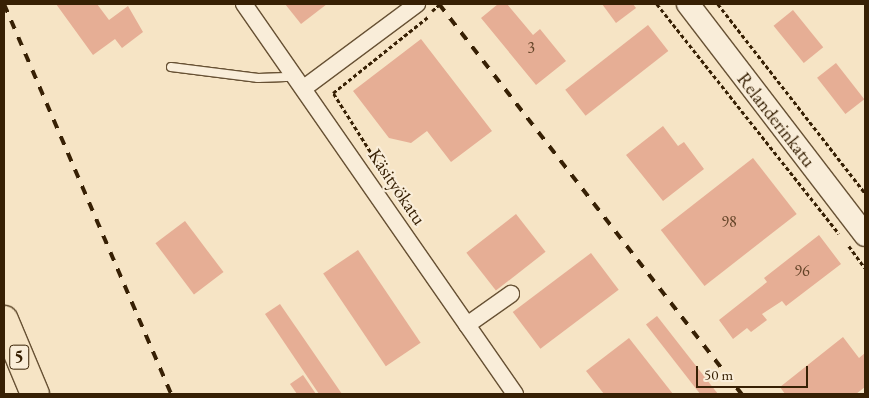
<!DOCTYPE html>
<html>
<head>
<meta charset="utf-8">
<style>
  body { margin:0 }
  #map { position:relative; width:869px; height:398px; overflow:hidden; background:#f6e4c5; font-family:"EB Garamond",serif }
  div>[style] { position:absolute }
  .building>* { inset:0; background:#e6ae95; transform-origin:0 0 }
  .path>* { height:2.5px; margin-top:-1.25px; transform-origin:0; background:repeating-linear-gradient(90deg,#372004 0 4px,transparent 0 6.5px) }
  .roads { filter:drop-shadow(1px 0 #675134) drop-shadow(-1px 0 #675134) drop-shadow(0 1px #675134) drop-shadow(0 -1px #675134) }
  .service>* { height:8px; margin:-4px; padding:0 4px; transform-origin:4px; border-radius:4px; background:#f9edd9 }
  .minor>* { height:16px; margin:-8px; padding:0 8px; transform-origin:8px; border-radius:8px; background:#f9edd9 }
  .secondary>* { height:22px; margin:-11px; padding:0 11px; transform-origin:11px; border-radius:11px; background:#f9edd9 }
  .trunk>* { height:28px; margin:-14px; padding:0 14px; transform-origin:14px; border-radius:14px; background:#f6e4c5 }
  .rail>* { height:4px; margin-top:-2px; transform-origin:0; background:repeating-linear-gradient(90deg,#372004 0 9px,transparent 0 18px) }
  span { translate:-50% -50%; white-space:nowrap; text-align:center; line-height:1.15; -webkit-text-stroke:4.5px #f9edd9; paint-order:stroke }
  .number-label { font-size:16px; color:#634428 }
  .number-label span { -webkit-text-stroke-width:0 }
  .shield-label span { padding:1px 4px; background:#f9edd9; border:1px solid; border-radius:4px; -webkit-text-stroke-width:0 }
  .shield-label { font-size:18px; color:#372004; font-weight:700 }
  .street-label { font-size:19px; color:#372004 }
  .frame { position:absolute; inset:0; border:5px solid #372004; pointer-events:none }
  .scale { position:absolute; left:696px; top:366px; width:112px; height:22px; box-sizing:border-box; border:2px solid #372004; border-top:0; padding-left:6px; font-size:15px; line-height:18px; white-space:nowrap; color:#372004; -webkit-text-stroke:4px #f9edd9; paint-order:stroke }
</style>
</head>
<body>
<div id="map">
  <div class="building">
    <i style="clip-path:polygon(56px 4px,97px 4px,109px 20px,128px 6px,143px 32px,122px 48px,115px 39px,93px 55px)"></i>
    <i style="clip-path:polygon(285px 4px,327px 4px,301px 24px)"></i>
    <i style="clip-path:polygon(498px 4px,507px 4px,533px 35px,540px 29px,566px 61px,536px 85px,481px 18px)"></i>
    <i style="clip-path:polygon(602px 4px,633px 4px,636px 8px,616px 23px)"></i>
    <i style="left:793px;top:10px;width:48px;height:25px;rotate:51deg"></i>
    <i style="left:648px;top:25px;width:33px;height:105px;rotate:52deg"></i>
    <i style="clip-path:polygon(421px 39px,492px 131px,451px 162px,427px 131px,411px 143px,389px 138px,353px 91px)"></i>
    <i style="left:836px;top:63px;width:46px;height:24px;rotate:52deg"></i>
    <i style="clip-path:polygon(663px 126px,678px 146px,684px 142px,704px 169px,663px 201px,626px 155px)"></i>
    <i style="left:753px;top:158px;width:71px;height:117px;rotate:52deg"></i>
    <i style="left:516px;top:214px;width:48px;height:63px;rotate:52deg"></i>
    <i style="left:185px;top:221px;width:64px;height:37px;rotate:53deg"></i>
    <i style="clip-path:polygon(819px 235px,841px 264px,786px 306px,782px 301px,762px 314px,767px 320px,751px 332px,747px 328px,733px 339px,719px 320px,767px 282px,764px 278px)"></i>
    <i style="left:358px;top:250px;width:112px;height:42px;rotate:56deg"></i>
    <i style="left:591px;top:253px;width:46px;height:98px;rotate:53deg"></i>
    <i style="clip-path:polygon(280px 304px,342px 394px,319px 394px,265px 314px)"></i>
    <i style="left:657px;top:316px;width:100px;height:14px;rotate:52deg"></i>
    <i style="clip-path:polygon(843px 337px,859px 358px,865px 353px,865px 387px,856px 394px,785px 394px,780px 387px)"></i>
    <i style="clip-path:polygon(629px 338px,673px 394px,604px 394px,586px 371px)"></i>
    <i style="clip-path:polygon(303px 375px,316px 394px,297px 394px,290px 384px)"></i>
  </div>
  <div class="path">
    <i style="left:657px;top:4px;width:293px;rotate:51.6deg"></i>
    <i style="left:718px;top:4px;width:239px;rotate:52.1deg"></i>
    <i style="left:432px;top:11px;width:11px;rotate:-41deg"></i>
    <i style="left:398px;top:196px;width:122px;rotate:-122.3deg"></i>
    <i style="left:333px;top:93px;width:123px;rotate:-38.7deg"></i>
    <i style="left:849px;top:246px;width:27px;rotate:54deg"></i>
  </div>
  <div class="roads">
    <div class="service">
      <i style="left:171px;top:67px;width:88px;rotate:7.2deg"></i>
      <i style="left:258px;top:78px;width:35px;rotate:-2deg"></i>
    </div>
    <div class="minor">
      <i style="left:244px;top:4px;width:475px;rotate:55.2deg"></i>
      <i style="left:304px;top:88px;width:141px;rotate:-36.6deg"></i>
      <i style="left:467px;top:325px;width:54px;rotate:-35.2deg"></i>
    </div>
    <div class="secondary">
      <i style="left:688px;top:4px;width:291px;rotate:52.5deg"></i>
    </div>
    <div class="trunk">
      <i style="left:4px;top:320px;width:80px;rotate:67.3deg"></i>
    </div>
  </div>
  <div class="rail">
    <i style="left:4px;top:4px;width:424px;rotate:66.8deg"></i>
    <i style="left:439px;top:4px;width:494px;rotate:52.2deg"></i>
  </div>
  <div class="number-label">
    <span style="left:531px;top:48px">3</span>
    <span style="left:729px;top:222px">98</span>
    <span style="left:802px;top:271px">96</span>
  </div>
  <div class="shield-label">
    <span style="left:19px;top:357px">5</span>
  </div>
  <div class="street-label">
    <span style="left:776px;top:120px;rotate:52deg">Relanderinkatu</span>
    <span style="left:397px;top:187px;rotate:56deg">Käsityökatu</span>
  </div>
  <div class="frame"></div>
  <div class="scale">50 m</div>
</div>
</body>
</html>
